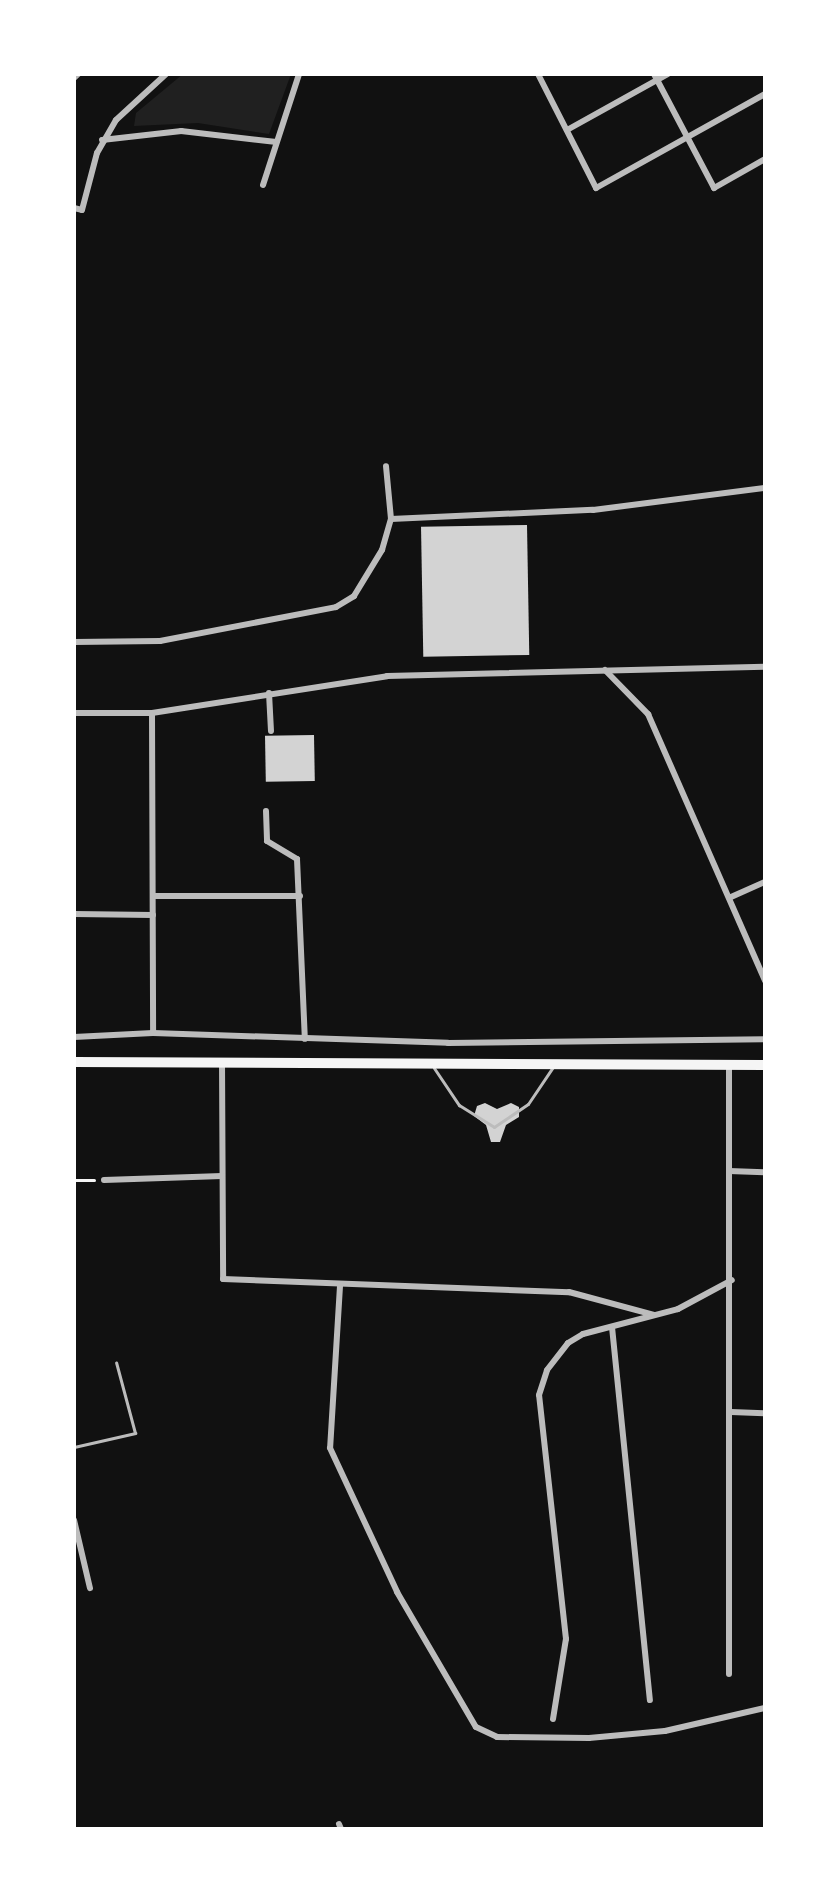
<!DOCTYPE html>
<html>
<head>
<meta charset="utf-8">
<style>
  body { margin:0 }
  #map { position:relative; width:839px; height:1903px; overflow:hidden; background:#111; font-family:"Roboto Serif",serif }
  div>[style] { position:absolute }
  .green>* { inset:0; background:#202020 }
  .building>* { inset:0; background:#d3d3d3; transform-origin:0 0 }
  .path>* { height:3px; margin:-1.5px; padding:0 1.5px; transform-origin:1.5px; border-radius:1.5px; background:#f5f5f5 }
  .service>* { height:3px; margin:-1.5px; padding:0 1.5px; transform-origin:1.5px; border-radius:1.5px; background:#bcbcbc }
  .minor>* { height:6px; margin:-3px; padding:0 3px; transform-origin:3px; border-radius:3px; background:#bcbcbc }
  .primary>* { height:10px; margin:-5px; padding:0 5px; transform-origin:5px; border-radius:5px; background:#f5f5f5 }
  span { translate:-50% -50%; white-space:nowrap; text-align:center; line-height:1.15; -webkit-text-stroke:7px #fff; paint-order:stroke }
  .frame { position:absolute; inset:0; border:76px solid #fff; pointer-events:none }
</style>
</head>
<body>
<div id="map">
  <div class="green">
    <i style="clip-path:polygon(183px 74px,291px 74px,269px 134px,198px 123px,134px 126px,136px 113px)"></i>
  </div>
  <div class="building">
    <i style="left:527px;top:525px;width:130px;height:106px;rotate:89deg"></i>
    <i style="left:314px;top:735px;width:46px;height:49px;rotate:89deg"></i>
    <i style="clip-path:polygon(485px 1103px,497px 1109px,511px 1103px,519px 1107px,519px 1117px,506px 1125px,500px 1142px,491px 1142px,486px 1125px,474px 1116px,477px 1106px)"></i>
  </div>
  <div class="path">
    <i style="left:74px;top:1180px;width:20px"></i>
  </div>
  <div class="service">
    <i style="left:434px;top:1068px;width:45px;rotate:56deg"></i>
    <i style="left:459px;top:1105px;width:41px;rotate:32.2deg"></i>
    <i style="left:494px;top:1127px;width:41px;rotate:-34.1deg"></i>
    <i style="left:528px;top:1104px;width:45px;rotate:-56deg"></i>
    <i style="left:74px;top:1447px;width:63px;rotate:-12.9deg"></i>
    <i style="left:135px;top:1433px;width:73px;rotate:-105deg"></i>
  </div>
  <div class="minor">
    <i style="left:538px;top:74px;width:128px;rotate:63deg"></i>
    <i style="left:596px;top:188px;width:193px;rotate:-29.1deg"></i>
    <i style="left:654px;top:74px;width:129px;rotate:62.2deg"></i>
    <i style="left:714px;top:188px;width:59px;rotate:-29.6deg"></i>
    <i style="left:74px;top:78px;width:6px;rotate:-45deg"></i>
    <i style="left:567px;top:130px;width:115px;rotate:-29deg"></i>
    <i style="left:102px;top:140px;width:80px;rotate:-6.5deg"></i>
    <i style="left:181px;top:131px;width:96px;rotate:6.6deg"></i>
    <i style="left:263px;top:185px;width:117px;rotate:-72deg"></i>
    <i style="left:74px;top:208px;width:8px;rotate:14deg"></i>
    <i style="left:82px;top:210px;width:59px;rotate:-75.3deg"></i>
    <i style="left:97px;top:153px;width:38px;rotate:-60deg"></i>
    <i style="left:116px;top:120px;width:68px;rotate:-42.6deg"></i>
    <i style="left:391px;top:519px;width:202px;rotate:-2.6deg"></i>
    <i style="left:593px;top:510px;width:173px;rotate:-7.3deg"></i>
    <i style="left:74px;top:642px;width:86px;rotate:-0.7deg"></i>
    <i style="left:160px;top:641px;width:179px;rotate:-10.9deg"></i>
    <i style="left:336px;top:607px;width:21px;rotate:-31deg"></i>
    <i style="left:354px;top:596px;width:54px;rotate:-58.7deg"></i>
    <i style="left:382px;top:550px;width:32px;rotate:-74deg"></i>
    <i style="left:391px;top:519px;width:53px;rotate:-95.4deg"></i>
    <i style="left:605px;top:670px;width:62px;rotate:45.7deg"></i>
    <i style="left:648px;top:714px;width:291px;rotate:66.3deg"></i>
    <i style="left:269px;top:693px;width:38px;rotate:87deg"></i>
    <i style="left:74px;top:713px;width:78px"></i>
    <i style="left:152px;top:713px;width:238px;rotate:-8.9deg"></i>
    <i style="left:387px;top:676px;width:378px;rotate:-1.4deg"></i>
    <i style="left:152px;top:713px;width:320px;rotate:89.8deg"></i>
    <i style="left:266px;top:811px;width:30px;rotate:88deg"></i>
    <i style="left:267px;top:841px;width:35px;rotate:31deg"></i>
    <i style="left:297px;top:859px;width:180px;rotate:87.5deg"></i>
    <i style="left:153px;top:896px;width:147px"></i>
    <i style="left:731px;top:897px;width:37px;rotate:-24deg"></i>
    <i style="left:74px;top:914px;width:79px;rotate:0.7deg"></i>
    <i style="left:74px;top:1037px;width:79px;rotate:-2.9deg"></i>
    <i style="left:153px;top:1033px;width:295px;rotate:1.9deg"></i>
    <i style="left:448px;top:1043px;width:317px;rotate:-0.7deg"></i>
    <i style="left:222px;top:1061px;width:218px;rotate:89.7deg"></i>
    <i style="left:223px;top:1279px;width:346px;rotate:2.2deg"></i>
    <i style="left:569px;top:1292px;width:88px;rotate:15.1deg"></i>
    <i style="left:729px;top:1171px;width:36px;rotate:2deg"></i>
    <i style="left:104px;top:1180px;width:118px;rotate:-1.9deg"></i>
    <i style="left:340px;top:1286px;width:162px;rotate:93.5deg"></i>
    <i style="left:330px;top:1448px;width:159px;rotate:65deg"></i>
    <i style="left:397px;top:1592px;width:156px;rotate:59.7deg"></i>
    <i style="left:476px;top:1727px;width:23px;rotate:25deg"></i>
    <i style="left:497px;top:1737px;width:92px;rotate:0.6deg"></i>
    <i style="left:589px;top:1738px;width:76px;rotate:-5.3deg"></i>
    <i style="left:665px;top:1731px;width:103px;rotate:-13deg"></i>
    <i style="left:612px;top:1327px;width:375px;rotate:84.2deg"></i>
    <i style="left:731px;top:1412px;width:34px;rotate:2deg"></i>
    <i style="left:74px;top:1520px;width:70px;rotate:76.8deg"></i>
    <i style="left:729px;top:1674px;width:610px;rotate:-90deg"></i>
    <i style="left:553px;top:1719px;width:81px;rotate:-80.8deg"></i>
    <i style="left:566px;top:1639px;width:245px;rotate:-96.3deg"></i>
    <i style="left:539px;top:1395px;width:26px;rotate:-72deg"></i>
    <i style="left:547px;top:1370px;width:34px;rotate:-52deg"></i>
    <i style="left:568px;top:1343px;width:17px;rotate:-31deg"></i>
    <i style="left:583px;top:1334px;width:98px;rotate:-14.7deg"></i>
    <i style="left:678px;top:1309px;width:61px;rotate:-28.2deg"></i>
    <i style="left:339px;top:1824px;width:5px;rotate:68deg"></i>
  </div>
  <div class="primary">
    <i style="left:74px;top:1062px;width:691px;rotate:0.25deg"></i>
  </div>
  <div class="frame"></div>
</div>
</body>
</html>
